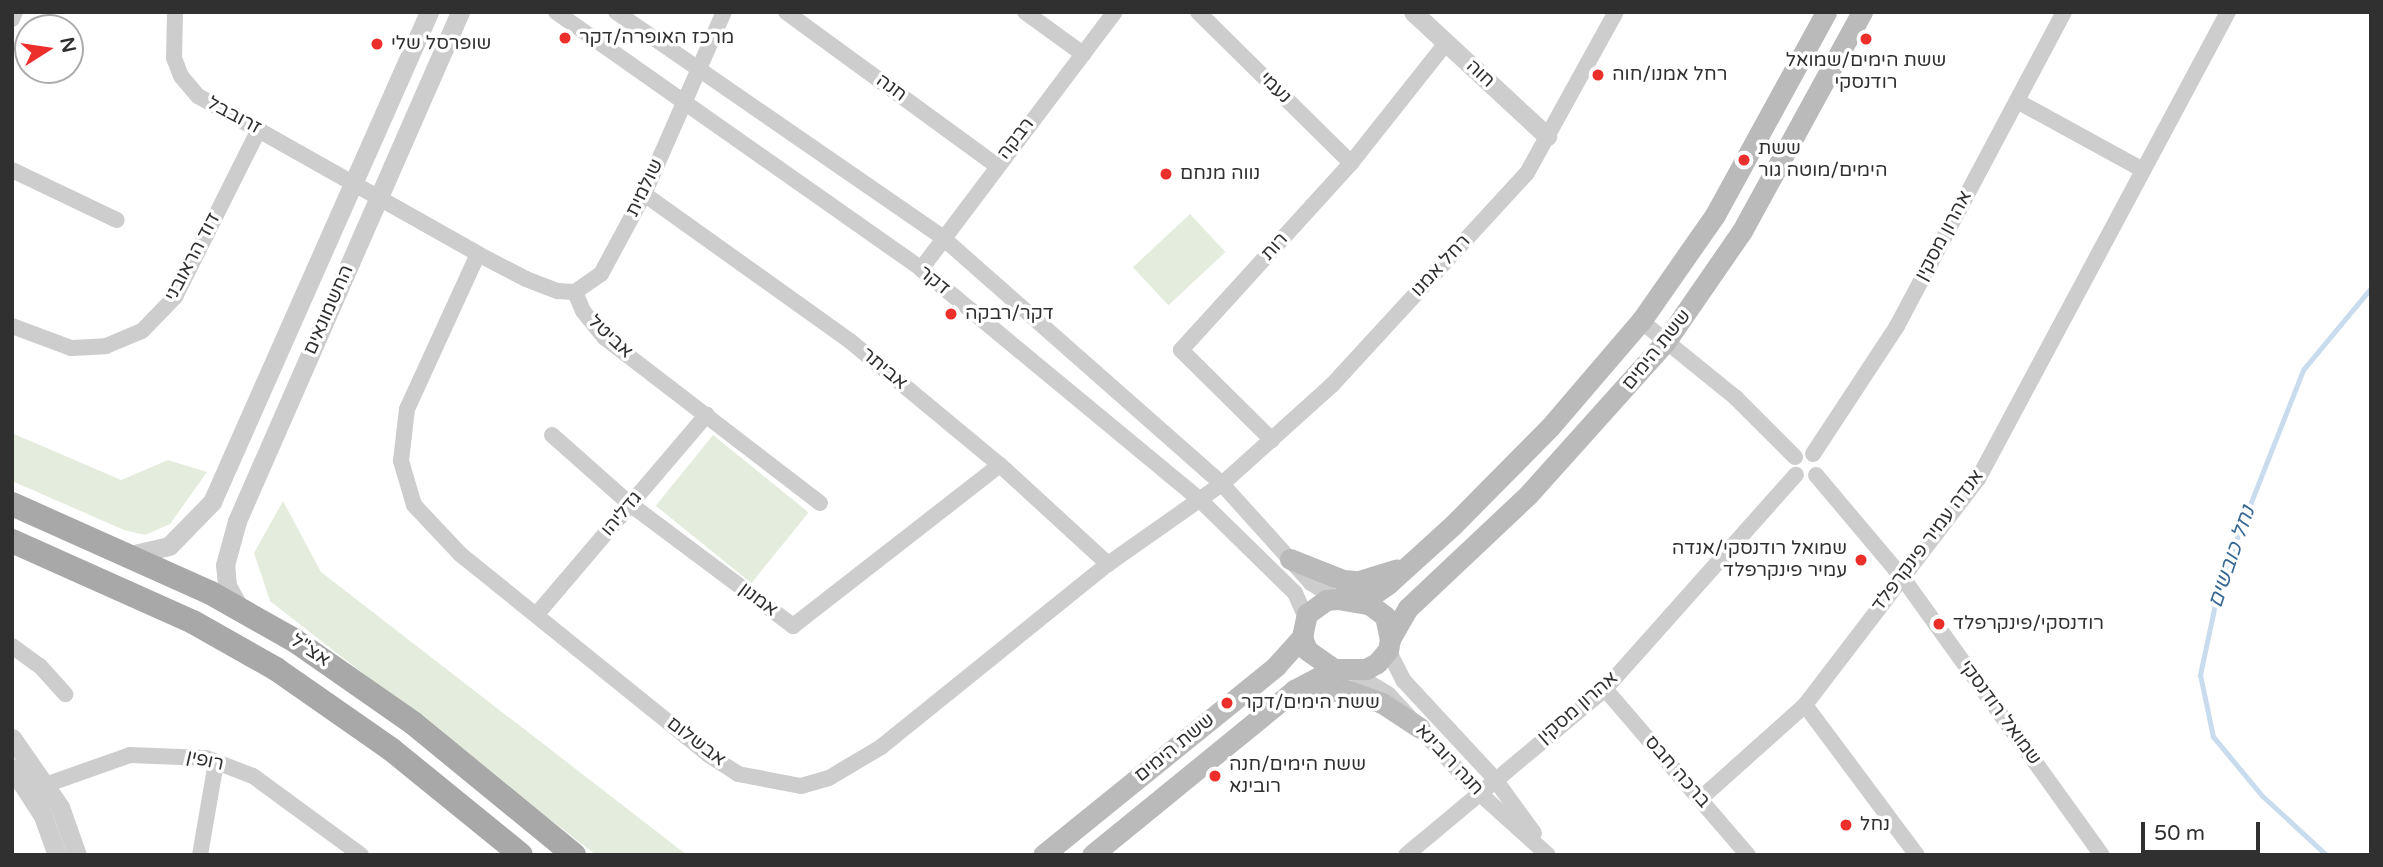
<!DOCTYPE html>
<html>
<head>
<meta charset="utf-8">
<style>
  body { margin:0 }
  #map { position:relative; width:2383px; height:867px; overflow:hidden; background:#fff; font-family:"Varela Round",Heebo,sans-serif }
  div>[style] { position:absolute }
  .green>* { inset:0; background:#e4eddd; transform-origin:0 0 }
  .stream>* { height:4.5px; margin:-2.25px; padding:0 2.25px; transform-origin:2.25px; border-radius:2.25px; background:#c9dcee }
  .minor>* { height:16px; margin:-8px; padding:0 8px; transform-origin:8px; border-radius:8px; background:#cdcdcd }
  .tertiary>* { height:19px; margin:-9.5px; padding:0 9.5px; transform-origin:9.5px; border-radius:9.5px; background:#cdcdcd }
  .secondary>* { height:21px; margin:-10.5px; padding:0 10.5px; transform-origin:10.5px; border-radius:10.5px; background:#bababa }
  .primary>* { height:24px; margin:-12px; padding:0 12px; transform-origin:12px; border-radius:12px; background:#a8a8a8 }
  .dots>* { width:19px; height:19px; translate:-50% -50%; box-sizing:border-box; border:4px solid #fff; border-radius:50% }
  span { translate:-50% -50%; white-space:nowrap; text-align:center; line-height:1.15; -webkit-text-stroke:7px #fff; paint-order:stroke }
  .poi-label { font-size:19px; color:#303030 }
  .left { translate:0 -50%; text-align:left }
  .right { translate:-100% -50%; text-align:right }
  .street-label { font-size:19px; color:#303030 }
  .water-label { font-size:21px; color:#396a96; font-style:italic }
  .frame { position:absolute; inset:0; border:14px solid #303030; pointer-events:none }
  .north { position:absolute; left:14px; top:14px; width:70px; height:70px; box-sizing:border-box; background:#fff; border:2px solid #acacac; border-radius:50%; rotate:78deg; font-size:19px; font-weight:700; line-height:28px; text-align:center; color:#303030 }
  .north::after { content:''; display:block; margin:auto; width:24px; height:32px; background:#ed2f2b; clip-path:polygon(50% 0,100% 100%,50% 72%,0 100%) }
  .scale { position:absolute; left:2141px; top:822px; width:119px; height:32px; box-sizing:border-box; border:4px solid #303030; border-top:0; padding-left:9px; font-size:21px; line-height:24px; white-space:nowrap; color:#303030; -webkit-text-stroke:5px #fff; paint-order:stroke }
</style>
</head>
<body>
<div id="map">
  <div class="green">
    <i style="left:1190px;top:214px;width:52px;height:78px;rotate:47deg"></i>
    <i style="clip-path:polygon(12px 433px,121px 480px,168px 460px,207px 472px,170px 524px,145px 535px,124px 530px,12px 481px)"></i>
    <i style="left:713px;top:435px;width:123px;height:91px;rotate:39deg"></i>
    <i style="clip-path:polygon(283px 501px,321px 572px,687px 855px,596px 855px,270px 601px,254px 553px)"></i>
  </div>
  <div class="stream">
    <i style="left:2326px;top:855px;width:87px;rotate:-137.3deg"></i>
    <i style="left:2262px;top:796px;width:77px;rotate:-129.7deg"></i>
    <i style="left:2213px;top:737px;width:63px;rotate:-101.8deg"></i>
    <i style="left:2200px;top:675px;width:96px;rotate:-78deg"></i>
    <i style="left:2220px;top:581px;width:227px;rotate:-68.5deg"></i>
    <i style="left:2303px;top:370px;width:107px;rotate:-50.3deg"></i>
  </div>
  <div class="minor">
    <i style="left:175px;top:12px;width:46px;rotate:91.2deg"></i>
    <i style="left:174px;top:58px;width:19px;rotate:69deg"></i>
    <i style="left:181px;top:76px;width:26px;rotate:50deg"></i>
    <i style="left:198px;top:96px;width:322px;rotate:29.4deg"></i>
    <i style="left:478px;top:254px;width:54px;rotate:27.5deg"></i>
    <i style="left:526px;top:279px;width:34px;rotate:21deg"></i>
    <i style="left:558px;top:291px;width:17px;rotate:3deg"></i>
    <i style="left:575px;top:292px;width:21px;rotate:67deg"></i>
    <i style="left:583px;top:311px;width:35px;rotate:51deg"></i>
    <i style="left:605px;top:338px;width:271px;rotate:37.5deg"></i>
    <i style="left:556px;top:12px;width:446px;rotate:35.1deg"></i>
    <i style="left:921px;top:269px;width:362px;rotate:39.6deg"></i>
    <i style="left:1200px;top:500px;width:133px;rotate:44.4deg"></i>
    <i style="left:1295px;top:593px;width:27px;rotate:66deg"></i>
    <i style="left:616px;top:12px;width:397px;rotate:34.6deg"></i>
    <i style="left:943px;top:238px;width:372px;rotate:41.4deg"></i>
    <i style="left:1222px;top:484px;width:133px;rotate:48deg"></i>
    <i style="left:1311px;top:583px;width:31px;rotate:32deg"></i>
    <i style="left:786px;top:12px;width:260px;rotate:36.1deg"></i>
    <i style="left:1025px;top:12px;width:72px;rotate:35.9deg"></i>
    <i style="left:1198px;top:12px;width:215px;rotate:44.6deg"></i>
    <i style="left:12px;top:19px;width:8px;rotate:-67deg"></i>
    <i style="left:2017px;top:101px;width:141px;rotate:28.7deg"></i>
    <i style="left:12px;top:170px;width:116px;rotate:25.5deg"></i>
    <i style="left:644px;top:194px;width:253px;rotate:35.5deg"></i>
    <i style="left:850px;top:341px;width:195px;rotate:39.6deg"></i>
    <i style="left:1000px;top:465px;width:147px;rotate:42.5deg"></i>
    <i style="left:478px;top:254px;width:170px;rotate:114.6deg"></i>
    <i style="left:407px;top:409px;width:52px;rotate:96.6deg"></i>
    <i style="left:401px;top:461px;width:46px;rotate:73.5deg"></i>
    <i style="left:414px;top:505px;width:67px;rotate:46.8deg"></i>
    <i style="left:460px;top:554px;width:320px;rotate:38.9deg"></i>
    <i style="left:709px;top:755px;width:35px;rotate:33deg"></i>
    <i style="left:738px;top:774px;width:64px;rotate:10.8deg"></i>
    <i style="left:801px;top:786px;width:29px;rotate:-16deg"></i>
    <i style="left:829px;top:778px;width:61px;rotate:-30.8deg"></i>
    <i style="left:881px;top:747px;width:292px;rotate:-38.9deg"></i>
    <i style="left:1108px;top:564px;width:139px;rotate:-35.1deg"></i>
    <i style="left:1222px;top:484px;width:148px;rotate:-42deg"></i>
    <i style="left:1332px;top:385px;width:288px;rotate:-47.4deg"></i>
    <i style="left:1527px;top:173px;width:184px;rotate:-61.1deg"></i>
    <i style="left:921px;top:269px;width:322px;rotate:-53deg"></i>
    <i style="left:575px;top:292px;width:32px;rotate:-35deg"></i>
    <i style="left:601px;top:274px;width:91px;rotate:-61.7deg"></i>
    <i style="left:644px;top:194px;width:199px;rotate:-66.3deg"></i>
    <i style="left:1641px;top:321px;width:121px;rotate:39deg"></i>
    <i style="left:1735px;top:397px;width:85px;rotate:45deg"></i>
    <i style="left:12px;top:326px;width:63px;rotate:20.4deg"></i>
    <i style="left:71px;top:348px;width:35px;rotate:-3deg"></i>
    <i style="left:106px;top:346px;width:39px;rotate:-23deg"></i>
    <i style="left:142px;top:331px;width:47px;rotate:-45.9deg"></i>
    <i style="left:175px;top:297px;width:188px;rotate:-63.4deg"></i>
    <i style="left:552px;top:435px;width:104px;rotate:41.5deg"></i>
    <i style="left:630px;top:504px;width:204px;rotate:36.8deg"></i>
    <i style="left:793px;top:626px;width:262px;rotate:-37.9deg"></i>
    <i style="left:1272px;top:440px;width:128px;rotate:-135.3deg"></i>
    <i style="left:1181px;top:350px;width:253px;rotate:-47.7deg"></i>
    <i style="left:1351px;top:163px;width:153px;rotate:-51.6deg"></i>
    <i style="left:1813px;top:454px;width:153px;rotate:-56.7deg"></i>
    <i style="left:1897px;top:326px;width:356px;rotate:-62deg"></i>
    <i style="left:1816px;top:475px;width:133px;rotate:49.9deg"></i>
    <i style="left:1902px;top:577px;width:342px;rotate:54.3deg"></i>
    <i style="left:537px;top:614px;width:262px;rotate:-49.6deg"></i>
    <i style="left:12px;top:646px;width:34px;rotate:36deg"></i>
    <i style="left:40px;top:666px;width:38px;rotate:48deg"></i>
    <i style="left:1388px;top:650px;width:34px;rotate:63deg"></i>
    <i style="left:1403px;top:680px;width:134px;rotate:47.1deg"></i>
    <i style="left:1494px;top:778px;width:68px;rotate:54deg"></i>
    <i style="left:1350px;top:671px;width:44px;rotate:31.2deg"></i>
    <i style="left:1388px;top:694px;width:133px;rotate:47.4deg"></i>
    <i style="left:1478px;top:792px;width:94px;rotate:42deg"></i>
    <i style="left:1605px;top:689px;width:219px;rotate:49.3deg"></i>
    <i style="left:1805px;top:705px;width:187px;rotate:53.3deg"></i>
    <i style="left:34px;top:789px;width:102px;rotate:-19.5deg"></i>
    <i style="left:130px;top:755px;width:76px;rotate:2.3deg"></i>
    <i style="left:206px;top:758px;width:50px;rotate:21deg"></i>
    <i style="left:253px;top:776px;width:134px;rotate:36.2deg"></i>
    <i style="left:1700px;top:799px;width:141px;rotate:-41.8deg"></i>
    <i style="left:1805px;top:705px;width:285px;rotate:-52.6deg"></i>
    <i style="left:1978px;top:479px;width:530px;rotate:-61.84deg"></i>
    <i style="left:200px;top:855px;width:94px;rotate:-80.2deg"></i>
    <i style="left:1406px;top:855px;width:259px;rotate:-39.8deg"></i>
    <i style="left:1605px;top:689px;width:287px;rotate:-48.3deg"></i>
  </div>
  <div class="tertiary">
    <i style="left:1413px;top:12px;width:183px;rotate:42.8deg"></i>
    <i style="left:130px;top:555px;width:40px;rotate:-13deg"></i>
    <i style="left:169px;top:546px;width:62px;rotate:-45.7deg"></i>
    <i style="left:212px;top:502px;width:536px;rotate:-66.11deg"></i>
    <i style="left:240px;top:609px;width:26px;rotate:-119deg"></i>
    <i style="left:227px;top:586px;width:21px;rotate:-95deg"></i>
    <i style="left:225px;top:565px;width:46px;rotate:-74.7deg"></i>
    <i style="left:237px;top:521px;width:556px;rotate:-66.34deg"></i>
    <i style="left:12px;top:738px;width:84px;rotate:55.2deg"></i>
    <i style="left:60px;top:807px;width:51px;rotate:70.5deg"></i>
    <i style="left:12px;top:768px;width:57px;rotate:57.1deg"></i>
    <i style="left:43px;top:816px;width:41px;rotate:70.3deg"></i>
  </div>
  <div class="secondary">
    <i style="left:1290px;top:559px;width:57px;rotate:21.6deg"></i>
    <i style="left:1343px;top:580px;width:16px;rotate:4deg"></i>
    <i style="left:1359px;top:581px;width:39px;rotate:-17deg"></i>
    <i style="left:1337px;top:599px;width:32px;rotate:9deg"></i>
    <i style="left:1369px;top:604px;width:20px;rotate:37deg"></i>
    <i style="left:1385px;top:616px;width:24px;rotate:78deg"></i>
    <i style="left:1390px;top:639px;width:11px;rotate:100deg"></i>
    <i style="left:1388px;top:650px;width:17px;rotate:130deg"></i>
    <i style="left:1377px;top:663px;width:13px;rotate:151deg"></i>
    <i style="left:1366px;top:669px;width:32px;rotate:180deg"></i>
    <i style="left:1334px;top:669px;width:33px;rotate:-145deg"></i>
    <i style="left:1307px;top:650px;width:14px;rotate:-111deg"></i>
    <i style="left:1302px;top:637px;width:24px;rotate:-78deg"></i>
    <i style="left:1307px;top:614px;width:24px;rotate:-36deg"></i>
    <i style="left:1326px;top:600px;width:11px;rotate:-5deg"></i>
    <i style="left:1354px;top:600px;width:17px;rotate:-13deg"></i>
    <i style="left:1371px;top:596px;width:21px;rotate:-35deg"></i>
    <i style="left:1388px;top:584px;width:88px;rotate:-42.2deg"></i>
    <i style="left:1453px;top:525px;width:138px;rotate:-45.3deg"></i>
    <i style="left:1550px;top:427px;width:140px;rotate:-49.4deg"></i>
    <i style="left:1641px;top:321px;width:129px;rotate:-55.1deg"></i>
    <i style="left:1715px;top:215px;width:231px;rotate:-61.3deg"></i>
    <i style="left:1390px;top:639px;width:36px;rotate:-60deg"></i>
    <i style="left:1408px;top:608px;width:165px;rotate:-43.3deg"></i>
    <i style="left:1528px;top:495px;width:207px;rotate:-48.1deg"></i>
    <i style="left:1666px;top:341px;width:134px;rotate:-55.4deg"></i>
    <i style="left:1742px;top:231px;width:250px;rotate:-61.3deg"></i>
    <i style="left:1297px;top:698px;width:47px;rotate:-11.1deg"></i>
    <i style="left:1343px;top:689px;width:41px;rotate:19.7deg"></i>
    <i style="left:1382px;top:703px;width:45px;rotate:33.3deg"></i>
    <i style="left:1043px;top:855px;width:300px;rotate:-39deg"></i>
    <i style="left:1276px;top:666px;width:39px;rotate:-48deg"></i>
    <i style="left:1092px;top:855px;width:261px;rotate:-39.2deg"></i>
    <i style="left:1294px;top:690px;width:45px;rotate:-27.7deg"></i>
  </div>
  <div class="primary">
    <i style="left:12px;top:504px;width:216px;rotate:24.1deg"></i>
    <i style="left:209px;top:592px;width:98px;rotate:29.5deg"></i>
    <i style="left:294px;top:640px;width:145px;rotate:34.9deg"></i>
    <i style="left:413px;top:723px;width:208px;rotate:39.3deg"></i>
    <i style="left:12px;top:541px;width:198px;rotate:24.1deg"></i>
    <i style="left:193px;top:622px;width:95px;rotate:29.5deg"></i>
    <i style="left:276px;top:669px;width:141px;rotate:34.9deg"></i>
    <i style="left:392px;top:750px;width:166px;rotate:39.1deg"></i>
  </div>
  <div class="dots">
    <i style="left:565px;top:38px;background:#ed2f2b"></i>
    <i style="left:1866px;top:39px;background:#ed2f2b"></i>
    <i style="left:377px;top:44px;background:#ed2f2b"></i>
    <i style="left:1598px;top:75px;background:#ed2f2b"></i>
    <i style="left:1744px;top:160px;background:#ed2f2b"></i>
    <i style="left:1166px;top:174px;background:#ed2f2b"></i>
    <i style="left:951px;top:314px;background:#ed2f2b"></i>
    <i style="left:1861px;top:560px;background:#ed2f2b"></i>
    <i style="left:1939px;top:624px;background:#ed2f2b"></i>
    <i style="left:1227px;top:703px;background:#ed2f2b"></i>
    <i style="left:1215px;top:776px;background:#ed2f2b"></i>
    <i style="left:1846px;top:825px;background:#ed2f2b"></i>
  </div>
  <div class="poi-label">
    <span class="left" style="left:579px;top:38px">מרכז האופרה/דקר</span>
    <span class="left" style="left:391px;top:44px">שופרסל שלי</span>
    <span style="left:1866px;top:72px">ששת הימים/שמואל<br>רודנסקי</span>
    <span class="left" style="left:1612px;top:75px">רחל אמנו/חוה</span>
    <span class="left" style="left:1758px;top:160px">ששת<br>הימים/מוטה גור</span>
    <span class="left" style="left:1180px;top:174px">נווה מנחם</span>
    <span class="left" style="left:965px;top:314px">דקר/רבקה</span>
    <span class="right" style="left:1847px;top:560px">שמואל רודנסקי/אנדה<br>עמיר פינקרפלד</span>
    <span class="left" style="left:1953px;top:624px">רודנסקי/פינקרפלד</span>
    <span class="left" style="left:1241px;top:703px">ששת הימים/דקר</span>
    <span class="left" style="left:1229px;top:776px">ששת הימים/חנה<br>רובינא</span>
    <span class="left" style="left:1860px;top:825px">נחל</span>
  </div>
  <div class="street-label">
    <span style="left:1480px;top:74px;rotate:43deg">חוה</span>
    <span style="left:891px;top:88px;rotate:36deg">חנה</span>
    <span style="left:1275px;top:88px;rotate:45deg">נעמי</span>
    <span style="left:234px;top:116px;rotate:28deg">זרובבל</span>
    <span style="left:1016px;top:139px;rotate:-52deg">רבקה</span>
    <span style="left:645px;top:188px;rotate:-64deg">שולמית</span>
    <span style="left:1944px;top:236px;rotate:-62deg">אהרון מסקין</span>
    <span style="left:1275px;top:247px;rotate:-48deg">רות</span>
    <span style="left:193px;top:257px;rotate:-62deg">דוד הראובני</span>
    <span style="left:1441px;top:266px;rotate:-47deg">רחל אמנו</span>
    <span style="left:934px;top:281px;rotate:39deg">דקר</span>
    <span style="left:329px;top:310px;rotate:-66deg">החשמונאים</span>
    <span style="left:610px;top:337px;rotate:43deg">אביטל</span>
    <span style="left:1657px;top:350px;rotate:-51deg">ששת הימים</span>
    <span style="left:884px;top:369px;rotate:40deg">אביתר</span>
    <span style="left:622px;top:514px;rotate:-50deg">גדליהו</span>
    <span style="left:1928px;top:541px;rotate:-53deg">אנדה עמיר פינקרפלד</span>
    <span style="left:758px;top:600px;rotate:37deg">אמנון</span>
    <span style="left:310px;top:651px;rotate:33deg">אצ"ל</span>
    <span style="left:1578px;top:708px;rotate:-41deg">אהרון מסקין</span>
    <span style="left:2000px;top:713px;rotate:54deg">שמואל רודנסקי</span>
    <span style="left:696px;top:742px;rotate:37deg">אבשלום</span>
    <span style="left:1175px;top:748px;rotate:-39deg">ששת הימים</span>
    <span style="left:1449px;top:760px;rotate:47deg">חנה רובינא</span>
    <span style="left:205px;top:761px;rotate:13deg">רופין</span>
    <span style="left:1677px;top:772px;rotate:49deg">ברכה חבס</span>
  </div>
  <div class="water-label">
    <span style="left:2232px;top:557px;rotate:-71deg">נחל כובשים</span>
  </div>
  <div class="frame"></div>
  <div class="north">N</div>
  <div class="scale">50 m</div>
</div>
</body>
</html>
